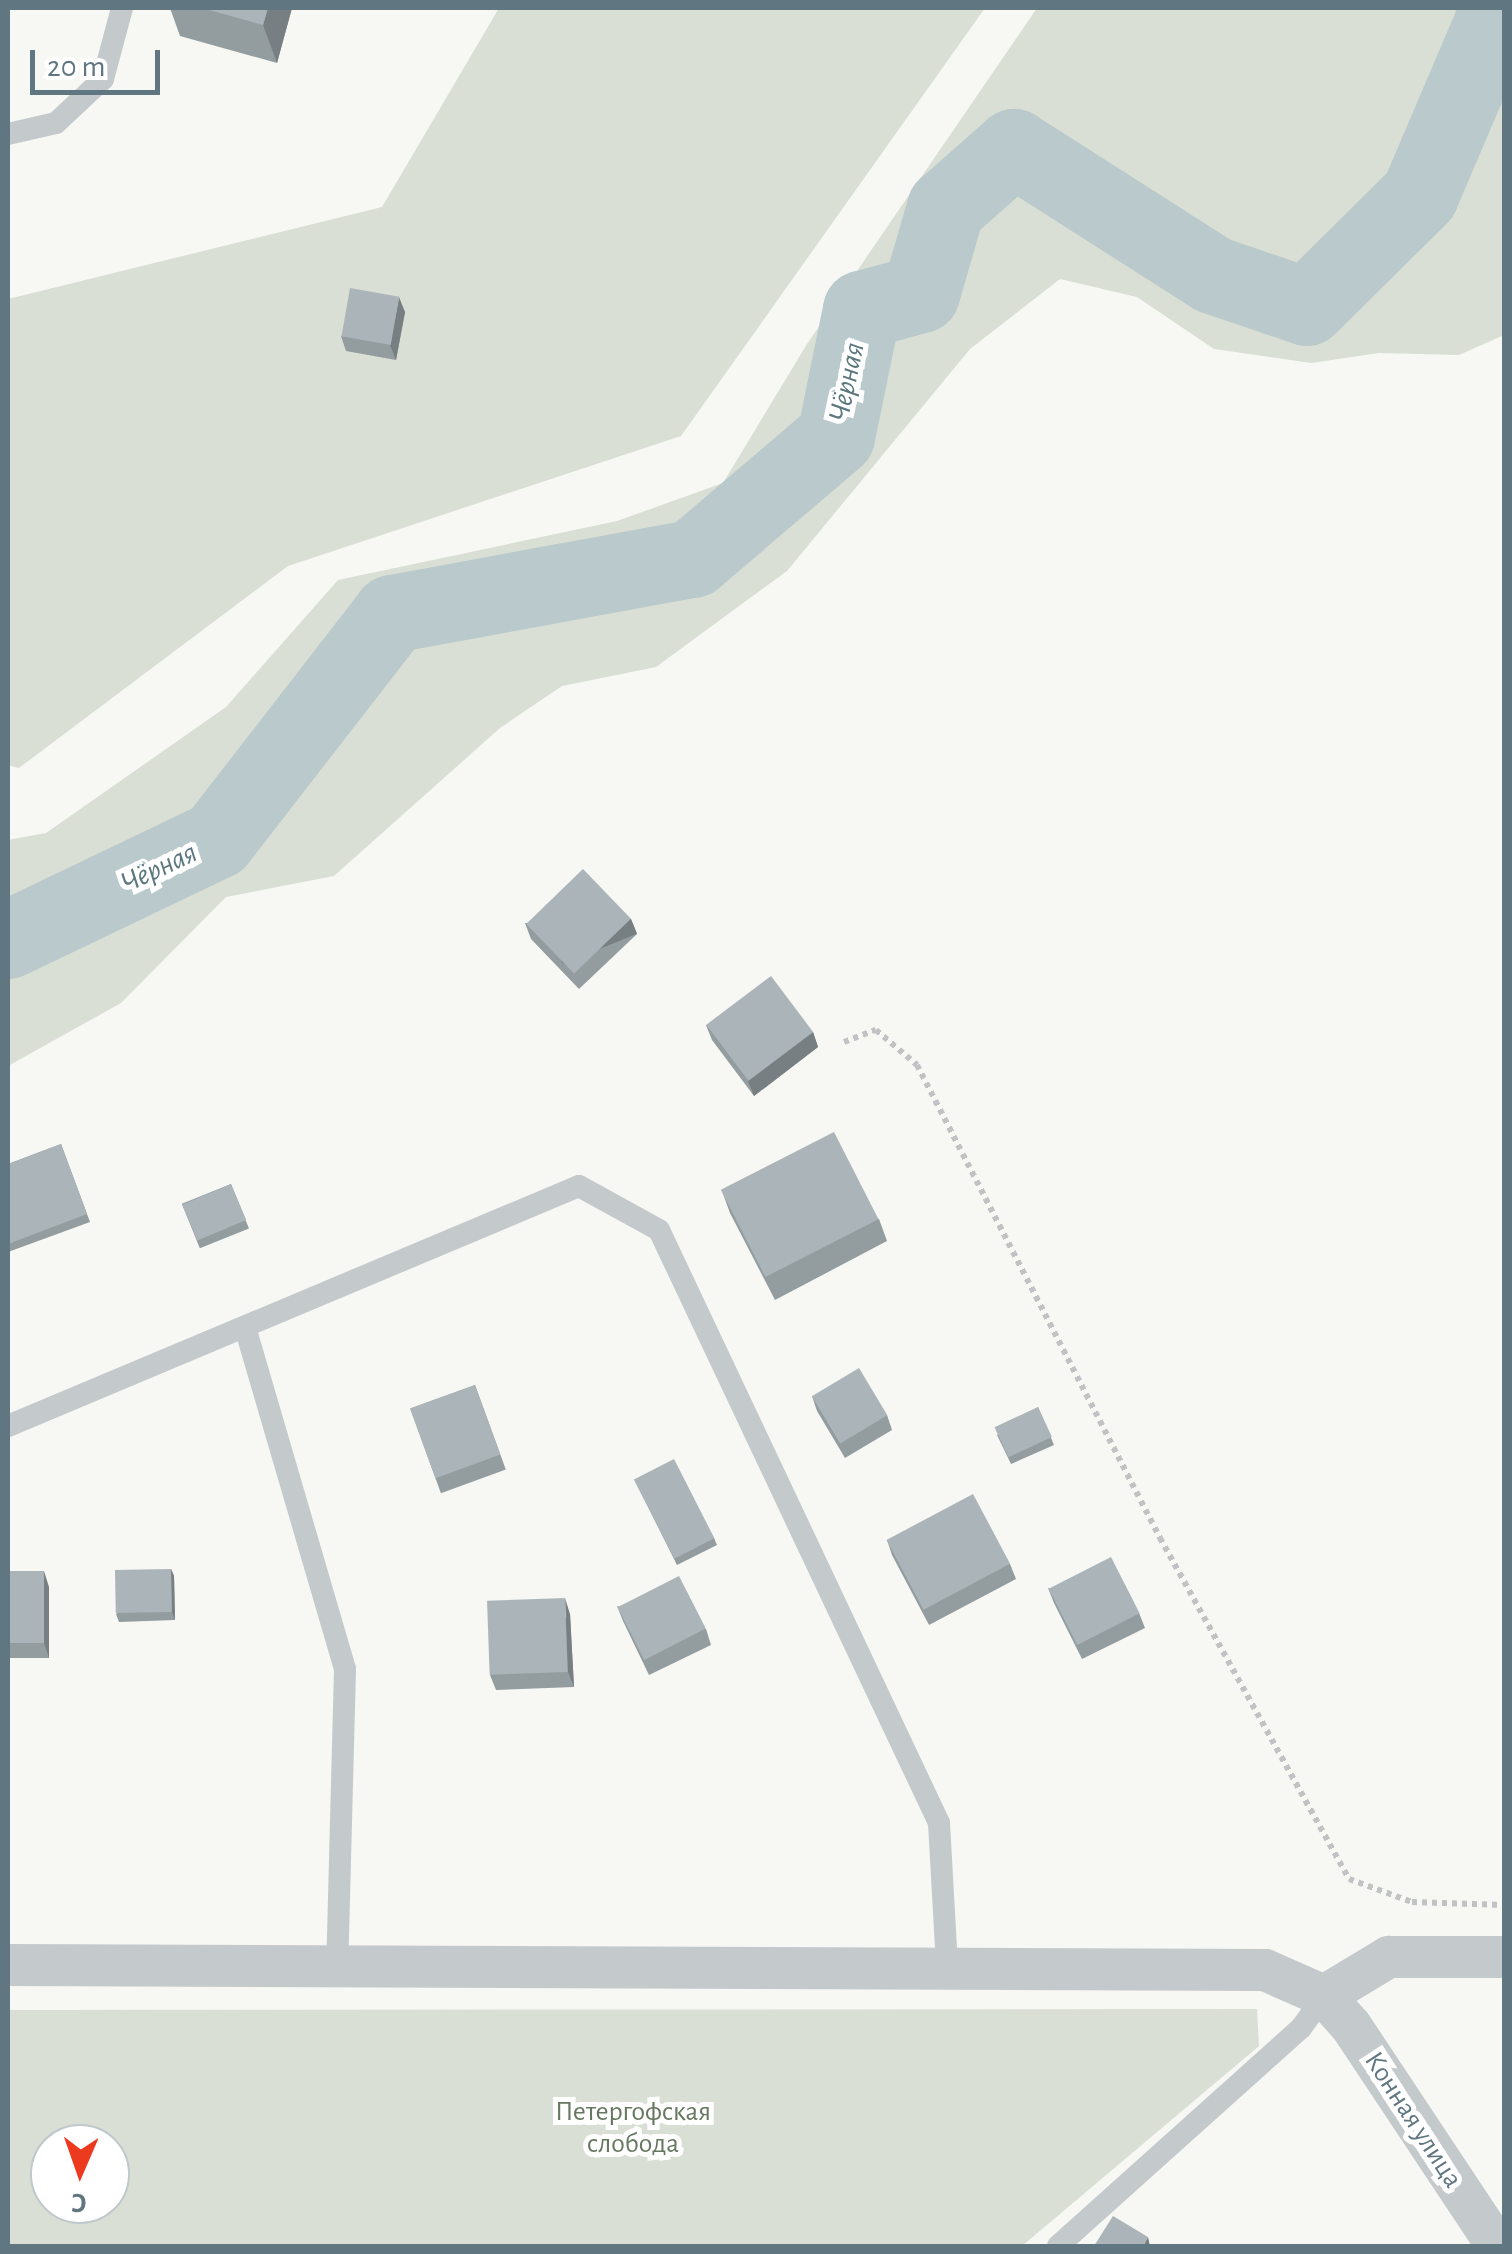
<!DOCTYPE html>
<html>
<head>
<meta charset="utf-8">
<style>
  body { margin:0 }
  #map { position:relative; width:1512px; height:2254px; overflow:hidden; background:#f7f7f4; font-family:"Alegreya Sans",sans-serif }
  div>[style] { position:absolute }
  .green>* { inset:0; background:#d9dfd4 }
  .river>* { height:78px; margin:-39px; padding:0 39px; transform-origin:39px; border-radius:39px; background:#bac9cb }
  .path>* { height:6px; margin-top:-3px; transform-origin:0; background:repeating-linear-gradient(90deg,#c0c2c4 0 5px,transparent 0 10px) }
  .lane>* { height:22px; margin:-11px; padding:0 11px; transform-origin:11px; border-radius:11px; background:#c4c9cb }
  .street>* { height:42px; margin:-21px; padding:0 21px; transform-origin:21px; border-radius:21px; background:#c4c9cb }
  .wall>* { inset:0; background:#939c9f; transform-origin:0 0 }
  .shaded-wall>* { inset:0; background:#787f82; transform-origin:0 0 }
  .building>* { inset:0; background:#abb5b9; transform-origin:0 0 }
  span { translate:-50% -50%; white-space:nowrap; text-align:center; line-height:1.15; -webkit-text-stroke:10px #fff; paint-order:stroke }
  .park-label { font-size:28px; color:#667860 }
  .street-label { font-size:28px; color:#607680 }
  .water-label { font-size:30px; color:#5b767c; font-style:italic }
  .frame { position:absolute; inset:0; border:10px solid #607680; pointer-events:none }
  .north { position:absolute; left:30px; top:2124px; width:100px; height:100px; box-sizing:border-box; background:#fff; border:2px solid #bfc8cc; border-radius:50%; rotate:182deg; font-size:28px; font-weight:700; line-height:40px; text-align:center; color:#607680 }
  .north::after { content:''; display:block; margin:auto; width:35px; height:45px; background:#ec3a1f; clip-path:polygon(50% 0,100% 100%,50% 72%,0 100%) }
  .scale { position:absolute; left:30px; top:50px; width:130px; height:45px; box-sizing:border-box; border:5px solid #607680; border-top:0; padding-left:12px; font-size:30px; line-height:35px; white-space:nowrap; color:#607680; -webkit-text-stroke:8px #fff; paint-order:stroke }
</style>
</head>
<body>
<div id="map">
  <div class="green">
    <i style="clip-path:polygon(499px 8px,985px 8px,681px 436px,288px 566px,19px 768px,8px 765px,8px 299px,382px 207px)"></i>
    <i style="clip-path:polygon(1037px 8px,1504px 8px,1504px 335px,1459px 355px,1379px 353px,1311px 363px,1214px 349px,1137px 297px,1060px 279px,970px 349px,787px 571px,656px 667px,562px 686px,500px 728px,334px 876px,226px 897px,121px 1003px,8px 1066px,8px 840px,46px 833px,226px 707px,338px 580px,617px 521px,723px 483px,807px 344px)"></i>
    <i style="clip-path:polygon(evenodd,1257px 2009px,1259px 2046px,1022px 2246px,8px 2246px,8px 2010px,1257px 2009px,50px 2144px,110px 2144px,110px 2204px,50px 2204px,50px 2144px)"></i>
  </div>
  <div class="river">
    <i style="left:8px;top:940px;width:232px;rotate:-25.6deg"></i>
    <i style="left:217px;top:840px;width:286px;rotate:-52.2deg"></i>
    <i style="left:392px;top:614px;width:306px;rotate:-10.4deg"></i>
    <i style="left:693px;top:559px;width:188px;rotate:-40.5deg"></i>
    <i style="left:836px;top:437px;width:130px;rotate:-78.4deg"></i>
    <i style="left:862px;top:310px;width:61px;rotate:-15.2deg"></i>
    <i style="left:921px;top:294px;width:90px;rotate:-73.8deg"></i>
    <i style="left:946px;top:208px;width:91px;rotate:-41.4deg"></i>
    <i style="left:1014px;top:148px;width:236px;rotate:32.5deg"></i>
    <i style="left:1213px;top:275px;width:99px;rotate:18.8deg"></i>
    <i style="left:1307px;top:307px;width:159px;rotate:-44.7deg"></i>
    <i style="left:1420px;top:195px;width:184px;rotate:-66.9deg"></i>
    <i style="left:1492px;top:26px;width:15px;rotate:-37deg"></i>
  </div>
  <div class="path">
    <i style="left:844px;top:1042px;width:34px;rotate:-21deg"></i>
    <i style="left:876px;top:1030px;width:54px;rotate:40.5deg"></i>
    <i style="left:917px;top:1065px;width:532px;rotate:62.81deg"></i>
    <i style="left:1160px;top:1538px;width:390px;rotate:61deg"></i>
    <i style="left:1349px;top:1879px;width:67px;rotate:20.1deg"></i>
    <i style="left:1412px;top:1902px;width:92px;rotate:1.9deg"></i>
  </div>
  <div class="lane">
    <i style="left:8px;top:134px;width:49px;rotate:-12.9deg"></i>
    <i style="left:56px;top:123px;width:64px;rotate:-43.1deg"></i>
    <i style="left:103px;top:79px;width:73px;rotate:-75deg"></i>
    <i style="left:245px;top:1327px;width:356px;rotate:73.7deg"></i>
    <i style="left:345px;top:1669px;width:300px;rotate:91.5deg"></i>
    <i style="left:8px;top:1426px;width:619px;rotate:-22.8deg"></i>
    <i style="left:579px;top:1186px;width:91px;rotate:28.8deg"></i>
    <i style="left:659px;top:1230px;width:656px;rotate:64.72deg"></i>
    <i style="left:939px;top:1823px;width:145px;rotate:86.8deg"></i>
    <i style="left:1058px;top:2246px;width:326px;rotate:-41.9deg"></i>
    <i style="left:1301px;top:2028px;width:39px;rotate:-54deg"></i>
  </div>
  <div class="street">
    <i style="left:8px;top:1965px;width:1257px;rotate:0.23deg"></i>
    <i style="left:1265px;top:1970px;width:64px;rotate:23.8deg"></i>
    <i style="left:1324px;top:1996px;width:76px;rotate:-31deg"></i>
    <i style="left:1389px;top:1957px;width:115px"></i>
    <i style="left:1324px;top:1996px;width:40px;rotate:48deg"></i>
    <i style="left:1351px;top:2026px;width:264px;rotate:56.4deg"></i>
  </div>
  <div class="wall">
    <i style="clip-path:polygon(170px 8px,292px 8px,277px 63px,180px 36px)"></i>
    <i style="clip-path:polygon(405px 312px,396px 360px,346px 351px,341px 336px)"></i>
    <i style="clip-path:polygon(631px 919px,637px 934px,579px 989px,531px 939px,525px 923px)"></i>
    <i style="clip-path:polygon(706px 1025px,813px 1032px,818px 1047px,754px 1096px,712px 1040px)"></i>
    <i style="clip-path:polygon(61px 1144px,90px 1222px,8px 1252px,8px 1164px)"></i>
    <i style="left:231px;top:1184px;width:48px;height:53px;rotate:68deg"></i>
    <i style="clip-path:polygon(722px 1191px,879px 1219px,887px 1241px,775px 1300px,730px 1213px)"></i>
    <i style="left:475px;top:1385px;width:90px;height:69px;rotate:70deg"></i>
    <i style="clip-path:polygon(812px 1396px,887px 1415px,892px 1430px,845px 1458px,817px 1411px)"></i>
    <i style="clip-path:polygon(1038px 1407px,1054px 1445px,1011px 1464px,997px 1435px)"></i>
    <i style="clip-path:polygon(634px 1479px,714px 1538px,717px 1545px,677px 1565px)"></i>
    <i style="clip-path:polygon(887px 1540px,1010px 1564px,1016px 1579px,929px 1625px,892px 1555px)"></i>
    <i style="clip-path:polygon(171px 1569px,174px 1576px,175px 1620px,119px 1622px,116px 1614px)"></i>
    <i style="clip-path:polygon(8px 1572px,49px 1587px,49px 1658px,8px 1658px)"></i>
    <i style="clip-path:polygon(1048px 1588px,1139px 1613px,1145px 1628px,1082px 1659px,1054px 1603px)"></i>
    <i style="clip-path:polygon(617px 1606px,706px 1629px,711px 1645px,649px 1675px,623px 1621px)"></i>
    <i style="clip-path:polygon(570px 1614px,574px 1687px,496px 1690px,490px 1675px)"></i>
  </div>
  <div class="shaded-wall">
    <i style="clip-path:polygon(268px 8px,292px 8px,277px 63px,263px 25px)"></i>
    <i style="clip-path:polygon(399px 297px,405px 312px,396px 360px,390px 345px)"></i>
    <i style="left:631px;top:919px;width:16px;height:80px;rotate:68deg"></i>
    <i style="clip-path:polygon(813px 1032px,818px 1047px,754px 1096px,748px 1081px)"></i>
    <i style="clip-path:polygon(171px 1569px,174px 1576px,175px 1620px,172px 1612px)"></i>
    <i style="clip-path:polygon(44px 1571px,49px 1587px,49px 1658px,44px 1643px)"></i>
    <i style="clip-path:polygon(565px 1598px,570px 1614px,574px 1687px,568px 1672px)"></i>
    <i style="clip-path:polygon(1148px 2237px,1150px 2246px,1143px 2246px)"></i>
  </div>
  <div class="building">
    <i style="clip-path:polygon(202px 8px,268px 8px,263px 25px)"></i>
    <i style="left:350px;top:288px;width:50px;height:49px;rotate:10deg"></i>
    <i style="left:583px;top:869px;width:69px;height:79px;rotate:46deg"></i>
    <i style="left:771px;top:976px;width:70px;height:81px;rotate:53deg"></i>
    <i style="left:834px;top:1132px;width:98px;height:127px;rotate:63deg"></i>
    <i style="clip-path:polygon(61px 1144px,87px 1214px,8px 1244px,8px 1164px)"></i>
    <i style="left:231px;top:1184px;width:39px;height:53px;rotate:67deg"></i>
    <i style="left:859px;top:1368px;width:55px;height:55px;rotate:59deg"></i>
    <i style="left:475px;top:1385px;width:74px;height:69px;rotate:70deg"></i>
    <i style="left:1038px;top:1407px;width:33px;height:48px;rotate:65deg"></i>
    <i style="left:674px;top:1459px;width:89px;height:45px;rotate:63deg"></i>
    <i style="left:973px;top:1494px;width:79px;height:98px;rotate:62deg"></i>
    <i style="left:1111px;top:1557px;width:63px;height:70px;rotate:63deg"></i>
    <i style="left:171px;top:1569px;width:43px;height:56px;rotate:89deg"></i>
    <i style="left:44px;top:1571px;width:72px;height:36px;rotate:90deg"></i>
    <i style="left:679px;top:1576px;width:59px;height:69px;rotate:63deg"></i>
    <i style="left:565px;top:1598px;width:74px;height:78px;rotate:88deg"></i>
    <i style="clip-path:polygon(1113px 2216px,1148px 2237px,1143px 2246px,1094px 2246px)"></i>
  </div>
  <div class="park-label">
    <span style="left:633px;top:2128px">Петергофская<br>слобода</span>
  </div>
  <div class="street-label">
    <span style="left:1413px;top:2120px;rotate:57deg">Конная улица</span>
  </div>
  <div class="water-label">
    <span style="left:847px;top:382px;rotate:-78deg">Чёрная</span>
    <span style="left:159px;top:868px;rotate:-25deg">Чёрная</span>
  </div>
  <div class="frame"></div>
  <div class="north">С</div>
  <div class="scale">20 m</div>
</div>
</body>
</html>
